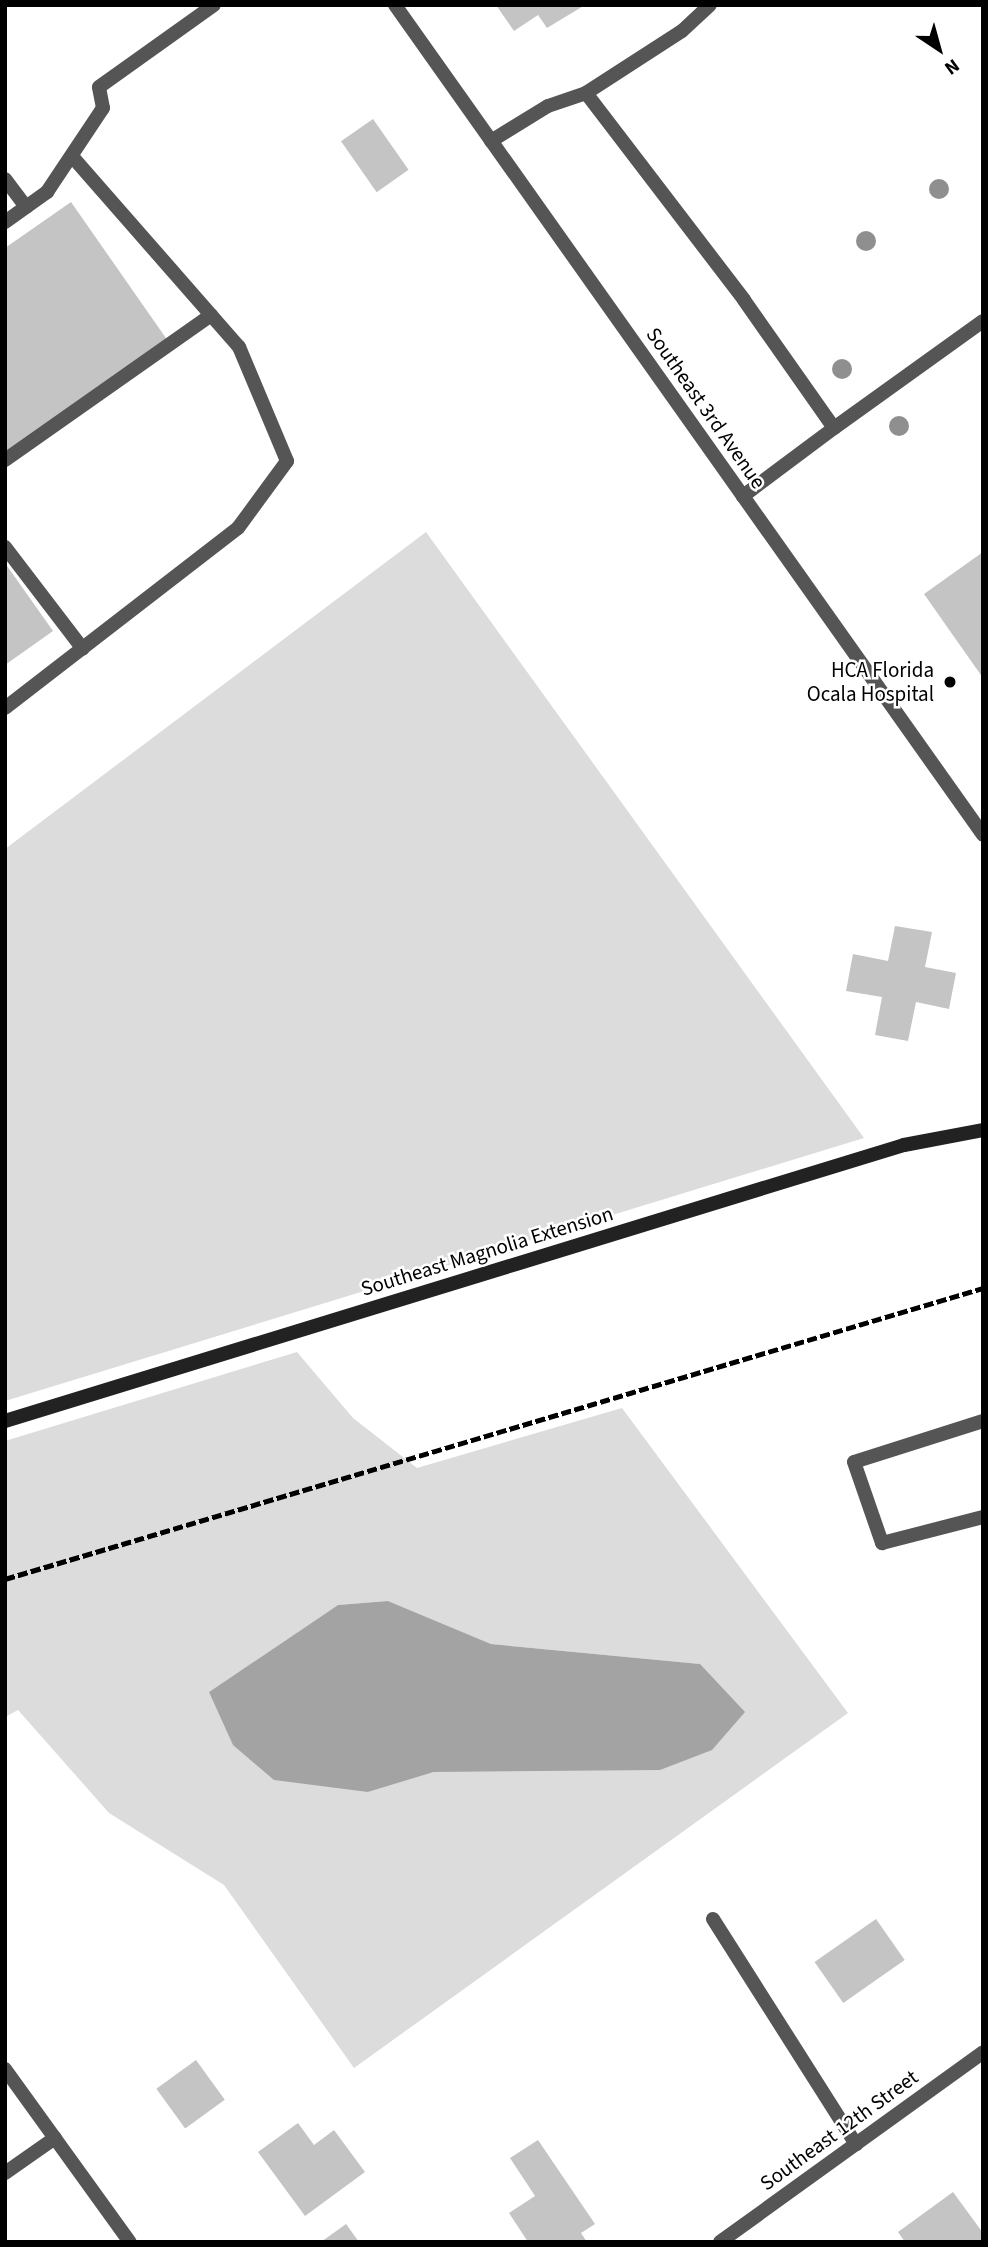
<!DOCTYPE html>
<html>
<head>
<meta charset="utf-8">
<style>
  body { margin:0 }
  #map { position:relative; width:988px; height:2247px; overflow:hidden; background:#fff; font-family:"Source Sans 3",sans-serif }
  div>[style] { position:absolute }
  .green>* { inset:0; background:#dcdcdc }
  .water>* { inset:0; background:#a3a3a3 }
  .building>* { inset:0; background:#c4c4c4; transform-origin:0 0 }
  .service>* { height:14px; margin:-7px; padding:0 7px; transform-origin:7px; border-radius:7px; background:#555 }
  .minor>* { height:14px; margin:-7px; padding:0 7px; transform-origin:7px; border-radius:7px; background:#555 }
  .tertiary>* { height:14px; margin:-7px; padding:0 7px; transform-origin:7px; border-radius:7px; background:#555 }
  .secondary>* { height:14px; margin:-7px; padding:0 7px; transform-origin:7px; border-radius:7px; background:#222 }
  .rail>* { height:5px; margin-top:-2.5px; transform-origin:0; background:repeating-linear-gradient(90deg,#000 0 10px,transparent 0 13.5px) }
  .trees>* { width:20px; height:20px; margin:-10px; border-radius:50%; background:#8f8f8f }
  .dots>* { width:19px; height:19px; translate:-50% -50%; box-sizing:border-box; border:4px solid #fff; border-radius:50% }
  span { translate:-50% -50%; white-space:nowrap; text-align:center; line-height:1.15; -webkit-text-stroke:5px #fff; paint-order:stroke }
  .street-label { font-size:21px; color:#000 }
  .poi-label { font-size:21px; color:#000 }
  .right { translate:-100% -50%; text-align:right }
  .frame { position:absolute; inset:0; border:7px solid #000; pointer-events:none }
  .north { position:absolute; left:904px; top:14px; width:70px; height:70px; -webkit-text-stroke:5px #fff; paint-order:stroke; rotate:144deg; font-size:19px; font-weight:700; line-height:28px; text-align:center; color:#000 }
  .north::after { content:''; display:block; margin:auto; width:24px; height:32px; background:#000; clip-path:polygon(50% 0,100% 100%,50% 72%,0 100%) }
</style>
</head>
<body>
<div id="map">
  <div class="green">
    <i style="clip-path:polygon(426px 532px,864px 1138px,5px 1401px,5px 849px)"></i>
    <i style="clip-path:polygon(evenodd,297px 1352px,353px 1418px,417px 1468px,622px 1408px,848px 1713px,354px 2068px,224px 1885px,109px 1813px,18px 1710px,5px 1717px,5px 1441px,297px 1352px,388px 1601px,491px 1644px,700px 1664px,522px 1768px,434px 1772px,368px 1792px,209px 1692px,338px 1605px,388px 1601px)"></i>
  </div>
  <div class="water">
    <i style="clip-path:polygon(388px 1601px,491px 1644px,700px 1664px,745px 1712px,712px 1750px,660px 1770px,434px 1772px,368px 1792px,274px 1780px,233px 1745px,209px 1692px,338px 1605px)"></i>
  </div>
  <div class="building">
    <i style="clip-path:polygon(496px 5px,585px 5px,547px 28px,538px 15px,514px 31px)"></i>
    <i style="left:373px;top:119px;width:62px;height:39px;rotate:55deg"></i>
    <i style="clip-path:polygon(71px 202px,168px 341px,5px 456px,5px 248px)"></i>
    <i style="clip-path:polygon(983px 552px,983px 678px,924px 594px)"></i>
    <i style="clip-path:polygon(5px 563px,53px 631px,5px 665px)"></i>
    <i style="clip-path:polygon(895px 926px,932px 932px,925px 967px,956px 973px,949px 1009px,916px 1002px,908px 1041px,875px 1035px,882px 997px,846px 991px,853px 954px,888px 961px)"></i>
    <i style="left:876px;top:1919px;width:50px;height:75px;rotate:55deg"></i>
    <i style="left:196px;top:2060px;width:49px;height:49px;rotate:54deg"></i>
    <i style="clip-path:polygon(298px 2123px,314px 2145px,334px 2130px,365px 2172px,305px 2216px,258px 2152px)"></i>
    <i style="clip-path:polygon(538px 2140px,595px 2224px,581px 2233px,587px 2242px,528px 2242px,509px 2213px,535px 2196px,510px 2158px)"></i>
    <i style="clip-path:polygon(953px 2192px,983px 2233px,983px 2242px,905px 2242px,898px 2232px)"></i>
    <i style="clip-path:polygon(346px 2224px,359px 2242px,321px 2242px)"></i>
  </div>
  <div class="service">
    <i style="left:586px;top:93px;width:114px;rotate:-32.9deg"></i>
    <i style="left:682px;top:31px;width:38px;rotate:-43deg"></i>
    <i style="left:491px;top:141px;width:67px;rotate:-31.6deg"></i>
    <i style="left:548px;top:106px;width:40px;rotate:-18.9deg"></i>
    <i style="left:586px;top:93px;width:260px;rotate:52.6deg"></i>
    <i style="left:744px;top:300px;width:156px;rotate:54.9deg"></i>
    <i style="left:834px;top:428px;width:114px;rotate:143.2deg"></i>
    <i style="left:5px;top:179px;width:35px;rotate:53deg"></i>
    <i style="left:5px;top:222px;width:52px;rotate:-35.5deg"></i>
    <i style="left:47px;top:192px;width:101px;rotate:-56.3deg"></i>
    <i style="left:103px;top:108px;width:21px;rotate:-101deg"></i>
    <i style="left:834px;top:428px;width:183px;rotate:-35.7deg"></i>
    <i style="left:5px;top:460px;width:252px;rotate:-35.1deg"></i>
    <i style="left:5px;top:547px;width:128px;rotate:52.6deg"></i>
    <i style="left:5px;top:708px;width:294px;rotate:-37.7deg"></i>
    <i style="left:238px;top:528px;width:83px;rotate:-53.8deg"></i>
    <i style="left:287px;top:461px;width:124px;rotate:-112.8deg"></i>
    <i style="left:239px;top:347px;width:254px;rotate:-131.2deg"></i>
    <i style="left:983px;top:1421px;width:135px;rotate:162.4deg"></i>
    <i style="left:854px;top:1462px;width:86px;rotate:70.9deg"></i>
    <i style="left:882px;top:1543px;width:104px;rotate:-14.4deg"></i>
    <i style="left:713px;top:1919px;width:267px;rotate:57.6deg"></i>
  </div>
  <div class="minor">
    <i style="left:99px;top:87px;width:141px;rotate:-35.5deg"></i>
    <i style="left:5px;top:2069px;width:213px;rotate:54.2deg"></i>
    <i style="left:5px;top:2173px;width:61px;rotate:-35deg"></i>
    <i style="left:720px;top:2242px;width:324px;rotate:-35.8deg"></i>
  </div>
  <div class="tertiary">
    <i style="left:395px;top:5px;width:1017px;rotate:54.68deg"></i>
  </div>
  <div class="secondary">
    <i style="left:5px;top:1421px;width:940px;rotate:-17.07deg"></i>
    <i style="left:904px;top:1145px;width:80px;rotate:-10.8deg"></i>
  </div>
  <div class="rail">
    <i style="left:5px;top:1579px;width:1020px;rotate:-16.57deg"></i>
  </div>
  <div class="trees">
    <i style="left:939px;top:189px"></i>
    <i style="left:866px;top:241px"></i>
    <i style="left:842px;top:369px"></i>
    <i style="left:899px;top:426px"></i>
  </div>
  <div class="dots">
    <i style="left:950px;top:682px;background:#000"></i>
  </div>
  <div class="street-label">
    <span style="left:706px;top:408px;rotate:55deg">Southeast 3rd Avenue</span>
    <span style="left:487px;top:1251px;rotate:-17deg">Southeast Magnolia Extension</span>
    <span style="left:839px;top:2130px;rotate:-36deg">Southeast 12th Street</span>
  </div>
  <div class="poi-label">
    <span class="right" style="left:934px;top:682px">HCA Florida<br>Ocala Hospital</span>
  </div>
  <div class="frame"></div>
  <div class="north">N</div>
</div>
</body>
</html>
